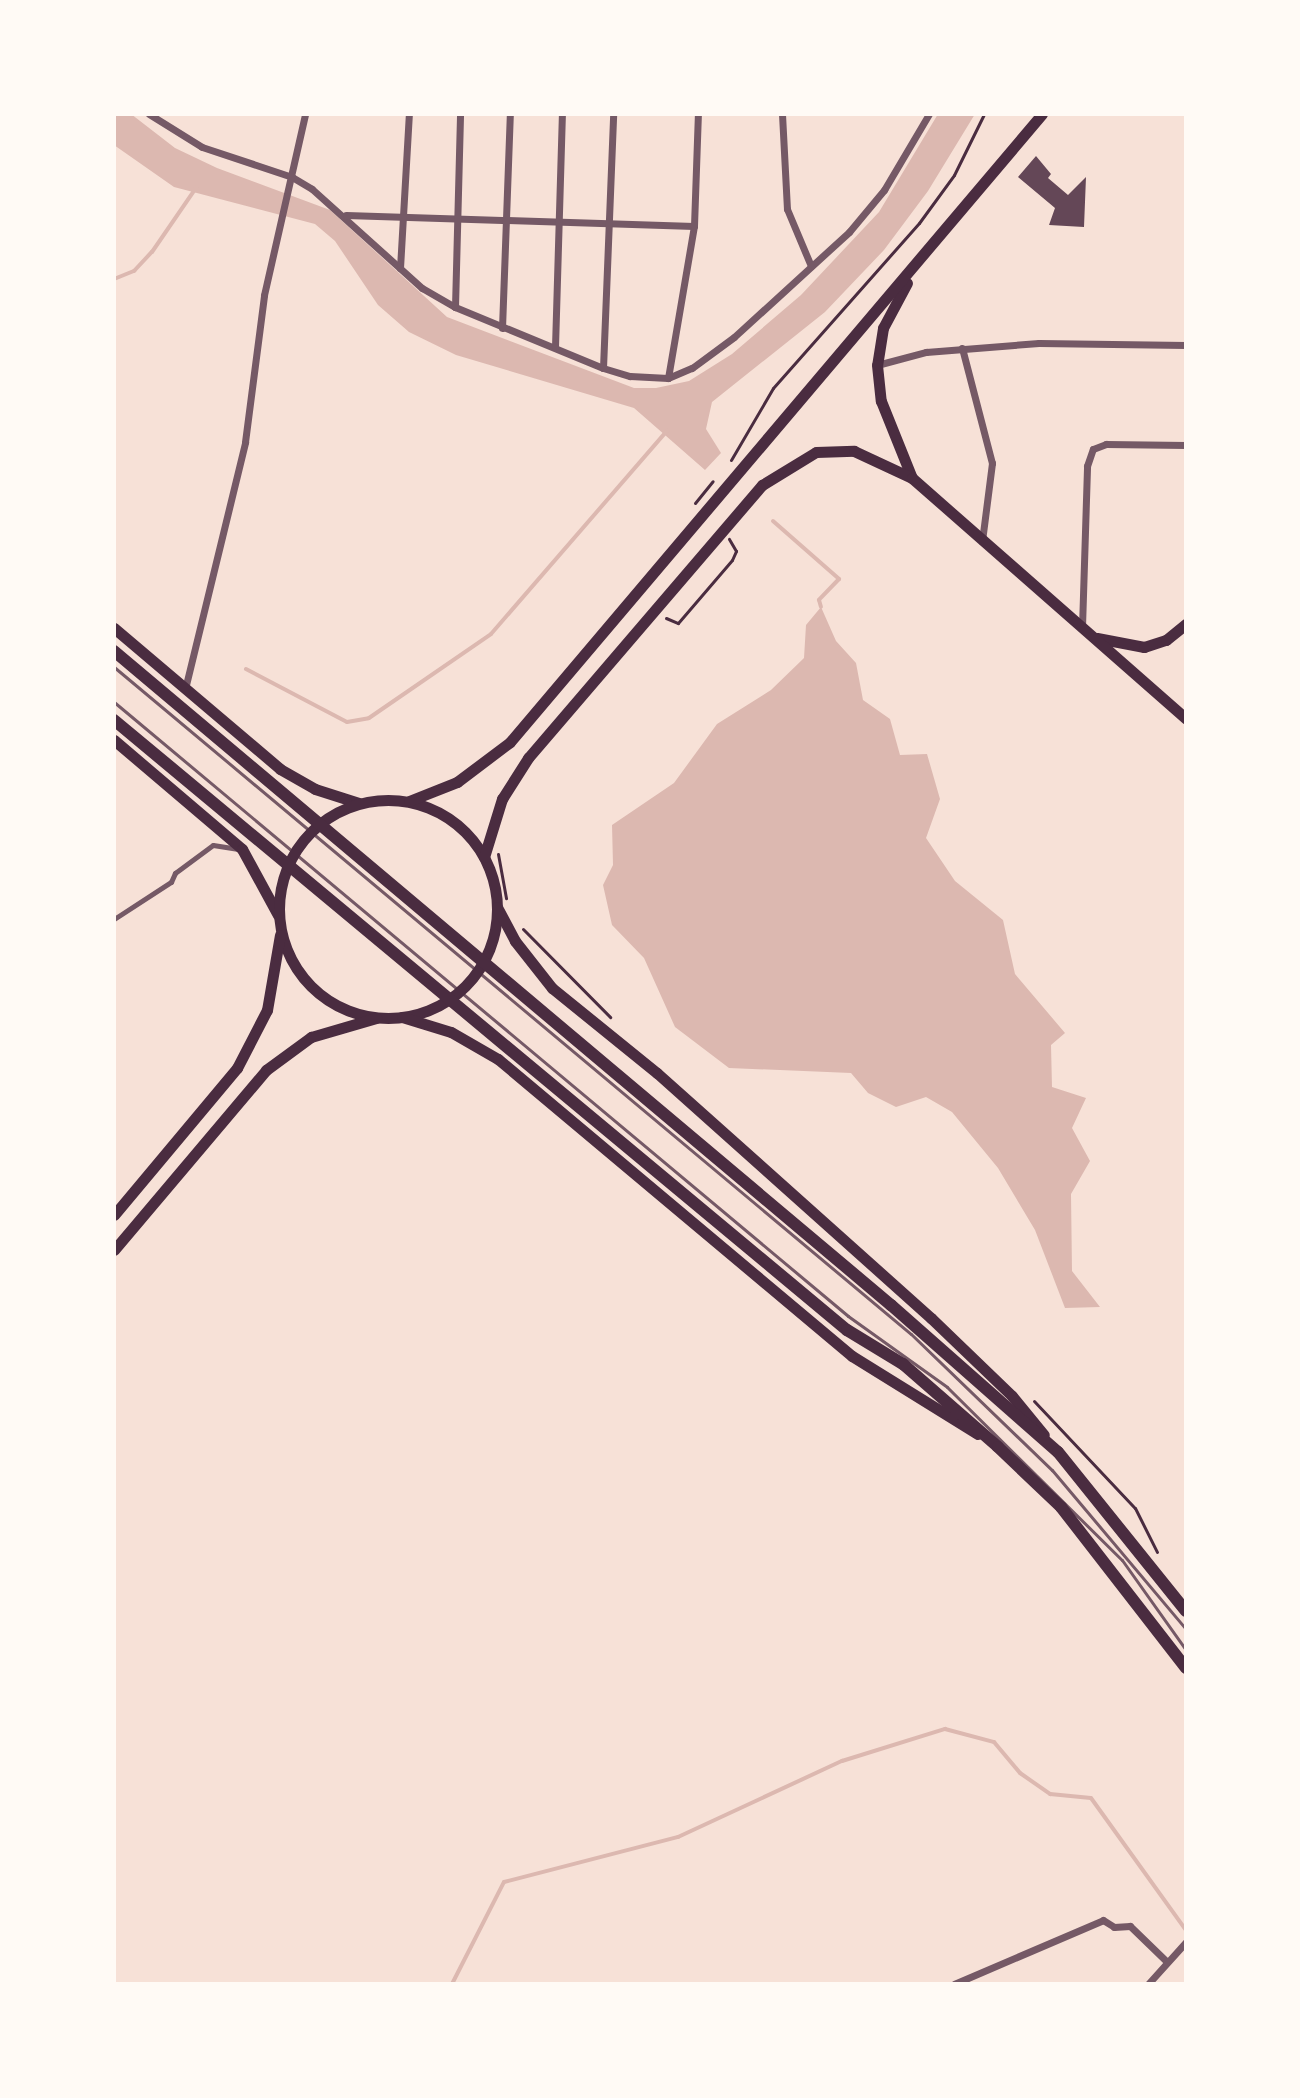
<!DOCTYPE html>
<html>
<head>
<meta charset="utf-8">
<style>
  body { margin:0 }
  #map { position:relative; width:1300px; height:2098px; overflow:hidden; background:#f7e1d7; font-family:"Varela Round",sans-serif }
  div>[style] { position:absolute }
  .water>* { inset:0; background:#dcb8b0 }
  .stream>* { height:4px; margin:-2px; padding:0 2px; transform-origin:2px; border-radius:2px; background:#dcb8b0 }
  .building>* { inset:0; background:#644757 }
  .path>* { height:3px; margin:-1.5px; padding:0 1.5px; transform-origin:1.5px; border-radius:1.5px; background:#4a2c40 }
  .service>* { height:3px; margin:-1.5px; padding:0 1.5px; transform-origin:1.5px; border-radius:1.5px; background:#755966 }
  .pedestrian>* { height:5px; margin:-2.5px; padding:0 2.5px; transform-origin:2.5px; border-radius:2.5px; background:#755966 }
  .minor>* { height:7px; margin:-3.5px; padding:0 3.5px; transform-origin:3.5px; border-radius:3.5px; background:#755966 }
  .primary>* { height:11px; margin:-5.5px; padding:0 5.5px; transform-origin:5.5px; border-radius:5.5px; background:#4a2c40 }
  .primary>.ring { margin:-5.5px; padding:0; box-sizing:content-box; background:none; border:11px solid #4a2c40; border-radius:50% }
  .trunk>* { height:12px; margin:-6px; padding:0 6px; transform-origin:6px; border-radius:6px; background:#4a2c40 }
  span { translate:-50% -50%; white-space:nowrap; text-align:center; line-height:1.15; -webkit-text-stroke:7px #fffaf5; paint-order:stroke }
  .frame { position:absolute; inset:0; border:116px solid #fffaf5; pointer-events:none }
</style>
</head>
<body>
<div id="map">
  <div class="water">
    <i style="clip-path:polygon(114px 114px,131px 114px,175px 148px,217px 168px,330px 210px,447px 317px,634px 388px,656px 388px,689px 381px,732px 354px,801px 295px,879px 212px,938px 114px,975px 114px,928px 191px,884px 250px,825px 312px,712px 402px,706px 429px,721px 453px,705px 470px,634px 408px,456px 355px,409px 332px,378px 305px,335px 241px,315px 224px,174px 187px,114px 145px)"></i>
    <i style="clip-path:polygon(821px 607px,836px 641px,856px 663px,863px 700px,890px 719px,900px 755px,927px 754px,940px 799px,926px 838px,955px 881px,1003px 920px,1015px 974px,1065px 1033px,1051px 1045px,1052px 1087px,1086px 1098px,1072px 1128px,1090px 1161px,1071px 1194px,1072px 1271px,1100px 1307px,1065px 1308px,1035px 1230px,998px 1168px,952px 1112px,926px 1097px,896px 1107px,868px 1093px,851px 1073px,729px 1068px,675px 1027px,644px 958px,612px 925px,603px 885px,613px 865px,612px 825px,674px 783px,717px 724px,771px 690px,804px 658px,806px 625px)"></i>
  </div>
  <div class="stream">
    <i style="left:114px;top:279px;width:22px;rotate:-22deg"></i>
    <i style="left:134px;top:271px;width:26px;rotate:-47deg"></i>
    <i style="left:152px;top:252px;width:78px;rotate:-55.5deg"></i>
    <i style="left:773px;top:521px;width:88px;rotate:41.3deg"></i>
    <i style="left:839px;top:579px;width:29px;rotate:134deg"></i>
    <i style="left:819px;top:600px;width:7px;rotate:74deg"></i>
    <i style="left:246px;top:669px;width:114px;rotate:27.7deg"></i>
    <i style="left:347px;top:722px;width:22px;rotate:-10deg"></i>
    <i style="left:369px;top:718px;width:148px;rotate:-34.5deg"></i>
    <i style="left:491px;top:634px;width:269px;rotate:-49.1deg"></i>
    <i style="left:452px;top:1984px;width:114px;rotate:-63deg"></i>
    <i style="left:504px;top:1882px;width:180px;rotate:-14.5deg"></i>
    <i style="left:678px;top:1837px;width:181px;rotate:-24.9deg"></i>
    <i style="left:842px;top:1761px;width:108px;rotate:-17.3deg"></i>
    <i style="left:945px;top:1729px;width:51px;rotate:14.9deg"></i>
    <i style="left:994px;top:1742px;width:40px;rotate:50deg"></i>
    <i style="left:1020px;top:1773px;width:37px;rotate:35deg"></i>
    <i style="left:1050px;top:1794px;width:41px;rotate:5.6deg"></i>
    <i style="left:1091px;top:1798px;width:163px;rotate:54.3deg"></i>
  </div>
  <div class="building">
    <i style="clip-path:polygon(1036px 156px,1051px 174px,1048px 178px,1068px 195px,1086px 177px,1084px 227px,1049px 225px,1055px 208px,1018px 177px)"></i>
  </div>
  <div class="path">
    <i style="left:731px;top:460px;width:83px;rotate:-59.7deg"></i>
    <i style="left:773px;top:388px;width:220px;rotate:-48.5deg"></i>
    <i style="left:919px;top:223px;width:59px;rotate:-53.9deg"></i>
    <i style="left:954px;top:175px;width:68px;rotate:-63.8deg"></i>
    <i style="left:695px;top:503px;width:28px;rotate:-51deg"></i>
    <i style="left:666px;top:618px;width:13px;rotate:23deg"></i>
    <i style="left:678px;top:623px;width:83px;rotate:-49.4deg"></i>
    <i style="left:732px;top:560px;width:10px;rotate:-66deg"></i>
    <i style="left:736px;top:551px;width:14px;rotate:-120deg"></i>
    <i style="left:498px;top:854px;width:45px;rotate:79.7deg"></i>
    <i style="left:523px;top:929px;width:124px;rotate:45.3deg"></i>
    <i style="left:1034px;top:1401px;width:147px;rotate:46.7deg"></i>
    <i style="left:1135px;top:1508px;width:49px;rotate:63.4deg"></i>
  </div>
  <div class="service">
    <i style="left:114px;top:667px;width:1039px;rotate:39.93deg"></i>
    <i style="left:911px;top:1334px;width:196px;rotate:44deg"></i>
    <i style="left:1052px;top:1470px;width:208px;rotate:49.9deg"></i>
    <i style="left:114px;top:702px;width:957px;rotate:39.91deg"></i>
    <i style="left:848px;top:1316px;width:122px;rotate:35.6deg"></i>
    <i style="left:947px;top:1387px;width:246px;rotate:44.7deg"></i>
    <i style="left:1122px;top:1560px;width:110px;rotate:54.6deg"></i>
  </div>
  <div class="pedestrian">
    <i style="left:114px;top:919px;width:68px;rotate:-33deg"></i>
    <i style="left:171px;top:882px;width:10px;rotate:-66deg"></i>
    <i style="left:175px;top:873px;width:47px;rotate:-36.4deg"></i>
    <i style="left:213px;top:845px;width:24px;rotate:9deg"></i>
  </div>
  <div class="minor">
    <i style="left:149px;top:114px;width:62px;rotate:31.9deg"></i>
    <i style="left:202px;top:147px;width:95px;rotate:18.4deg"></i>
    <i style="left:292px;top:177px;width:23px;rotate:31deg"></i>
    <i style="left:312px;top:189px;width:148px;rotate:42deg"></i>
    <i style="left:422px;top:288px;width:38px;rotate:30deg"></i>
    <i style="left:455px;top:307px;width:160px;rotate:22.4deg"></i>
    <i style="left:603px;top:368px;width:28px;rotate:17deg"></i>
    <i style="left:630px;top:376px;width:38px;rotate:3deg"></i>
    <i style="left:668px;top:378px;width:26px;rotate:-23deg"></i>
    <i style="left:692px;top:368px;width:52px;rotate:-36.4deg"></i>
    <i style="left:734px;top:337px;width:156px;rotate:-42.4deg"></i>
    <i style="left:849px;top:232px;width:55px;rotate:-50.2deg"></i>
    <i style="left:884px;top:190px;width:88px;rotate:-59.4deg"></i>
    <i style="left:782px;top:114px;width:95px;rotate:87deg"></i>
    <i style="left:787px;top:209px;width:62px;rotate:67.2deg"></i>
    <i style="left:346px;top:215px;width:348px;rotate:1.8deg"></i>
    <i style="left:400px;top:268px;width:154px;rotate:-86.7deg"></i>
    <i style="left:455px;top:307px;width:193px;rotate:-88.5deg"></i>
    <i style="left:502px;top:328px;width:214px;rotate:-87.9deg"></i>
    <i style="left:555px;top:347px;width:233px;rotate:-88.3deg"></i>
    <i style="left:962px;top:348px;width:119px;rotate:75.4deg"></i>
    <i style="left:992px;top:463px;width:79px;rotate:97.3deg"></i>
    <i style="left:877px;top:365px;width:51px;rotate:-14.9deg"></i>
    <i style="left:926px;top:352px;width:113px;rotate:-4.6deg"></i>
    <i style="left:1039px;top:343px;width:147px;rotate:0.8deg"></i>
    <i style="left:603px;top:368px;width:254px;rotate:-87.7deg"></i>
    <i style="left:668px;top:378px;width:154px;rotate:-80.3deg"></i>
    <i style="left:694px;top:226px;width:112px;rotate:-88deg"></i>
    <i style="left:1082px;top:627px;width:161px;rotate:-88.2deg"></i>
    <i style="left:1087px;top:466px;width:18px;rotate:-71deg"></i>
    <i style="left:1093px;top:449px;width:14px;rotate:-21deg"></i>
    <i style="left:1106px;top:444px;width:80px;rotate:0.7deg"></i>
    <i style="left:185px;top:689px;width:254px;rotate:-76.3deg"></i>
    <i style="left:245px;top:442px;width:148px;rotate:-82.6deg"></i>
    <i style="left:264px;top:295px;width:186px;rotate:-77.2deg"></i>
    <i style="left:954px;top:1984px;width:162px;rotate:-23.2deg"></i>
    <i style="left:1103px;top:1920px;width:13px;rotate:32deg"></i>
    <i style="left:1114px;top:1927px;width:16px;rotate:-4deg"></i>
    <i style="left:1130px;top:1926px;width:50px;rotate:44.2deg"></i>
    <i style="left:1148px;top:1984px;width:57px;rotate:-47.9deg"></i>
  </div>
  <div class="primary">
    <i style="left:907px;top:283px;width:51px;rotate:118.1deg"></i>
    <i style="left:883px;top:328px;width:37px;rotate:99deg"></i>
    <i style="left:877px;top:365px;width:36px;rotate:84deg"></i>
    <i style="left:881px;top:401px;width:83px;rotate:68.1deg"></i>
    <i style="left:114px;top:628px;width:218px;rotate:40.3deg"></i>
    <i style="left:280px;top:769px;width:40px;rotate:29.7deg"></i>
    <i style="left:315px;top:789px;width:46px;rotate:17.7deg"></i>
    <i style="left:1097px;top:638px;width:48px;rotate:10.8deg"></i>
    <i style="left:1144px;top:647px;width:23px;rotate:-18deg"></i>
    <i style="left:1166px;top:640px;width:26px;rotate:-39deg"></i>
    <i style="left:114px;top:740px;width:168px;rotate:40.4deg"></i>
    <i style="left:242px;top:849px;width:75px;rotate:61.4deg"></i>
    <i class="ring" style="left:279px;top:800px;width:207px;height:207px"></i>
    <i style="left:409px;top:801px;width:52px;rotate:-21.6deg"></i>
    <i style="left:457px;top:782px;width:66px;rotate:-37deg"></i>
    <i style="left:510px;top:742px;width:823px;rotate:-49.73deg"></i>
    <i style="left:484px;top:857px;width:61px;rotate:-72.8deg"></i>
    <i style="left:502px;top:799px;width:49px;rotate:-57.6deg"></i>
    <i style="left:528px;top:758px;width:360px;rotate:-49.4deg"></i>
    <i style="left:762px;top:485px;width:63px;rotate:-31.4deg"></i>
    <i style="left:816px;top:452px;width:38px;rotate:-2deg"></i>
    <i style="left:854px;top:451px;width:64px;rotate:25deg"></i>
    <i style="left:912px;top:478px;width:365px;rotate:41.3deg"></i>
    <i style="left:497px;top:907px;width:38px;rotate:62deg"></i>
    <i style="left:515px;top:941px;width:60px;rotate:51.8deg"></i>
    <i style="left:552px;top:988px;width:135px;rotate:39deg"></i>
    <i style="left:657px;top:1073px;width:368px;rotate:41.8deg"></i>
    <i style="left:931px;top:1318px;width:112px;rotate:43.9deg"></i>
    <i style="left:1012px;top:1396px;width:50px;rotate:50.6deg"></i>
    <i style="left:402px;top:1017px;width:51px;rotate:17deg"></i>
    <i style="left:451px;top:1032px;width:54px;rotate:29.9deg"></i>
    <i style="left:498px;top:1059px;width:462px;rotate:40deg"></i>
    <i style="left:852px;top:1356px;width:148px;rotate:31.8deg"></i>
    <i style="left:114px;top:1215px;width:192px;rotate:-50.1deg"></i>
    <i style="left:237px;top:1068px;width:65px;rotate:-62.7deg"></i>
    <i style="left:267px;top:1010px;width:76px;rotate:-80.2deg"></i>
    <i style="left:114px;top:1250px;width:236px;rotate:-49.8deg"></i>
    <i style="left:266px;top:1070px;width:56px;rotate:-36.3deg"></i>
    <i style="left:311px;top:1037px;width:68px;rotate:-16.3deg"></i>
  </div>
  <div class="trunk">
    <i style="left:114px;top:651px;width:1016px;rotate:40.09deg"></i>
    <i style="left:891px;top:1305px;width:222px;rotate:41.4deg"></i>
    <i style="left:1058px;top:1452px;width:204px;rotate:51.2deg"></i>
    <i style="left:114px;top:720px;width:954px;rotate:39.77deg"></i>
    <i style="left:847px;top:1330px;width:66px;rotate:31.3deg"></i>
    <i style="left:903px;top:1364px;width:126px;rotate:41.1deg"></i>
    <i style="left:998px;top:1447px;width:87px;rotate:43.6deg"></i>
    <i style="left:1061px;top:1507px;width:204px;rotate:52.2deg"></i>
  </div>
  <div class="frame"></div>
</div>
</body>
</html>
